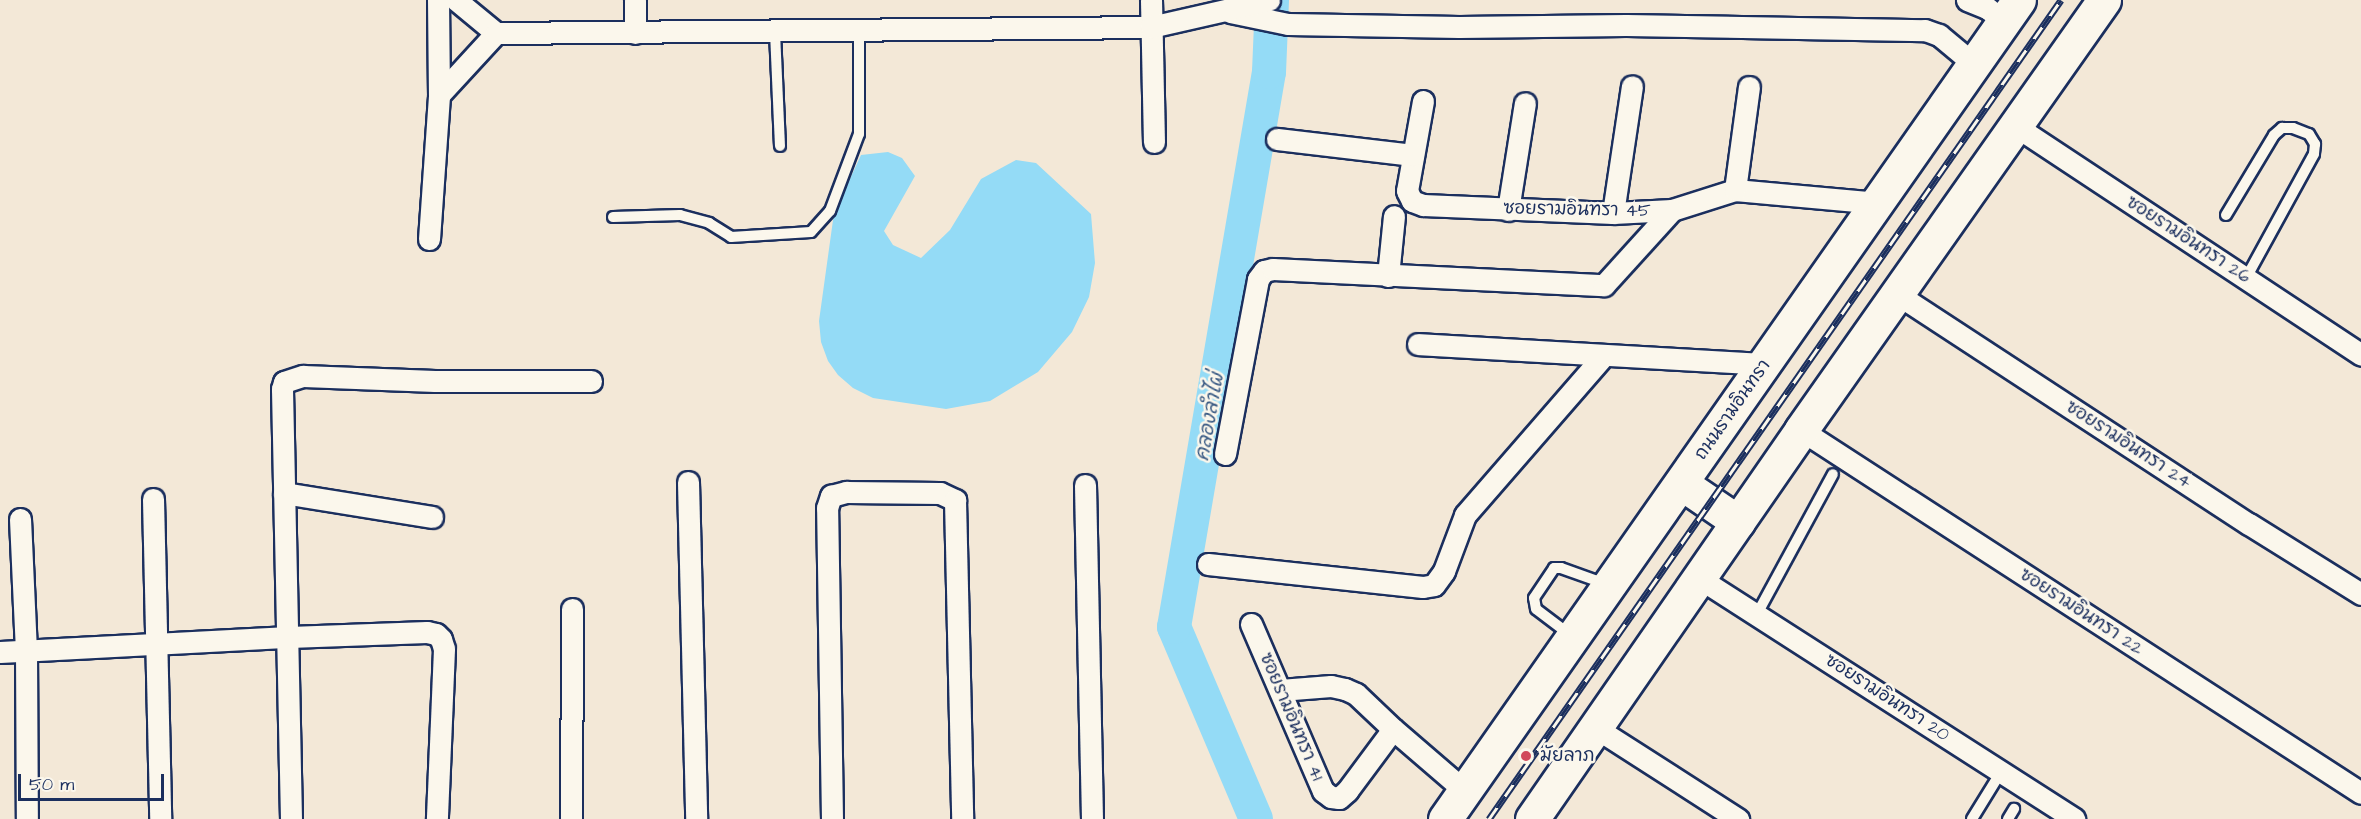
<!DOCTYPE html>
<html>
<head>
<meta charset="utf-8">
<style>
  body { margin:0 }
  #map { position:relative; width:2361px; height:819px; overflow:hidden; background:#f3e8d7; font-family:"Architects Daughter","Playpen Sans Thai",sans-serif }
  div>[style] { position:absolute }
  .water>* { inset:0; background:#94dbf6 }
  .river>* { height:34px; margin:-17px; padding:0 17px; transform-origin:17px; border-radius:17px; background:#94dbf6 }
  .roads { filter:drop-shadow(2px 0 #1b2f5e) drop-shadow(-2px 0 #1b2f5e) drop-shadow(0 2px #1b2f5e) drop-shadow(0 -2px #1b2f5e) }
  .service>* { height:10px; margin:-5px; padding:0 5px; transform-origin:5px; border-radius:5px; background:#fbf7ec }
  .minor>* { height:21px; margin:-10.5px; padding:0 10.5px; transform-origin:10.5px; border-radius:10.5px; background:#fbf7ec }
  .primary>* { height:33px; margin:-16.5px; padding:0 16.5px; transform-origin:16.5px; border-radius:16.5px; background:#fbf7ec }
  .rail>* { height:7px; margin-top:-3.5px; transform-origin:0; background:repeating-linear-gradient(90deg,#fbf7ec 0 14px,#1b2f5e 0 28px); box-sizing:border-box; border-block:2px solid #1b2f5e }
  .dots>* { width:16px; height:16px; translate:-50% -50%; box-sizing:border-box; border:3px solid #fbf7ec; border-radius:50% }
  span { translate:-50% -50%; white-space:nowrap; text-align:center; line-height:1.15; -webkit-text-stroke:5px #fbf7ec; paint-order:stroke }
  .street-label { font-size:18px; color:#1b2f5e }
  .poi-label { font-size:18px; color:#1b2f5e }
  .left { translate:0 -50%; text-align:left }
  .water-label { font-size:20px; color:#395a84; font-style:italic }
  .scale { position:absolute; left:18px; top:774px; width:146px; height:27px; box-sizing:border-box; border:3px solid #1b2f5e; border-top:0; padding-left:8px; font-size:18px; line-height:21px; white-space:nowrap; color:#1b2f5e; -webkit-text-stroke:4px #fbf7ec; paint-order:stroke }
</style>
</head>
<body>
<div id="map">
  <div class="water">
    <i style="clip-path:polygon(888px 152px,902px 158px,915px 176px,884px 231px,893px 245px,921px 258px,950px 230px,981px 179px,1016px 160px,1036px 163px,1091px 214px,1095px 263px,1089px 297px,1072px 332px,1038px 372px,990px 401px,946px 409px,873px 398px,853px 388px,838px 375px,828px 361px,821px 342px,819px 321px,834px 213px,861px 155px)"></i>
  </div>
  <div class="river">
    <i style="left:1256px;top:819px;width:209px;rotate:-113.1deg"></i>
    <i style="left:1174px;top:627px;width:563px;rotate:-80.29deg"></i>
    <i style="left:1269px;top:72px;width:72px;rotate:-87.6deg"></i>
  </div>
  <div class="roads">
    <div class="service">
      <i style="left:775px;top:32px;width:114px;rotate:87.5deg"></i>
      <i style="left:2226px;top:215px;width:93px;rotate:-59deg"></i>
      <i style="left:2274px;top:135px;width:11px;rotate:-41deg"></i>
      <i style="left:2282px;top:128px;width:11px"></i>
      <i style="left:2293px;top:128px;width:17px;rotate:21deg"></i>
      <i style="left:2309px;top:134px;width:12px;rotate:59deg"></i>
      <i style="left:2315px;top:144px;width:10px;rotate:96deg"></i>
      <i style="left:2314px;top:154px;width:141px;rotate:118.7deg"></i>
      <i style="left:613px;top:217px;width:67px;rotate:-1.7deg"></i>
      <i style="left:680px;top:215px;width:30px;rotate:15deg"></i>
      <i style="left:709px;top:223px;width:26px;rotate:32deg"></i>
      <i style="left:731px;top:237px;width:80px;rotate:-3.6deg"></i>
      <i style="left:811px;top:232px;width:28px;rotate:-48deg"></i>
      <i style="left:830px;top:211px;width:82px;rotate:-69.4deg"></i>
      <i style="left:859px;top:134px;width:103px;rotate:-90deg"></i>
      <i style="left:1757px;top:614px;width:159px;rotate:-61.5deg"></i>
      <i style="left:1569px;top:634px;width:41px;rotate:-142.9deg"></i>
      <i style="left:1536px;top:609px;width:11px;rotate:-100deg"></i>
      <i style="left:1534px;top:598px;width:36px;rotate:-56deg"></i>
      <i style="left:1554px;top:568px;width:7px"></i>
      <i style="left:1561px;top:568px;width:48px;rotate:19.6deg"></i>
      <i style="left:1972px;top:819px;width:55px;rotate:-58.3deg"></i>
      <i style="left:2008px;top:819px;width:12px;rotate:-59deg"></i>
    </div>
    <div class="minor">
      <i style="left:456px;top:0;width:52px;rotate:39.5deg"></i>
      <i style="left:1151px;top:0;width:142px;rotate:88.8deg"></i>
      <i style="left:1967px;top:0;width:22px;rotate:22deg"></i>
      <i style="left:1987px;top:8px;width:21px;rotate:37deg"></i>
      <i style="left:1230px;top:12px;width:59px;rotate:11.7deg"></i>
      <i style="left:1288px;top:24px;width:171px;rotate:1deg"></i>
      <i style="left:1459px;top:27px;width:167px;rotate:-0.7deg"></i>
      <i style="left:1626px;top:25px;width:299px;rotate:1deg"></i>
      <i style="left:1925px;top:30px;width:15px;rotate:20deg"></i>
      <i style="left:1939px;top:35px;width:47px;rotate:39.8deg"></i>
      <i style="left:635px;top:33px;width:33px;rotate:-90deg"></i>
      <i style="left:439px;top:95px;width:84px;rotate:-47.4deg"></i>
      <i style="left:496px;top:33px;width:655px;rotate:-0.52deg"></i>
      <i style="left:1151px;top:27px;width:121px;rotate:-12.9deg"></i>
      <i style="left:1423px;top:101px;width:91px;rotate:100.1deg"></i>
      <i style="left:1407px;top:191px;width:11px;rotate:63deg"></i>
      <i style="left:1412px;top:201px;width:12px;rotate:20deg"></i>
      <i style="left:1423px;top:205px;width:190px;rotate:2.4deg"></i>
      <i style="left:1613px;top:213px;width:59px;rotate:-2.9deg"></i>
      <i style="left:1672px;top:210px;width:66px;rotate:-17.6deg"></i>
      <i style="left:1735px;top:190px;width:144px;rotate:5.2deg"></i>
      <i style="left:2014px;top:125px;width:416px;rotate:33.5deg"></i>
      <i style="left:1277px;top:139px;width:137px;rotate:6.7deg"></i>
      <i style="left:1735px;top:190px;width:104px;rotate:-82.3deg"></i>
      <i style="left:1508px;top:210px;width:108px;rotate:-81deg"></i>
      <i style="left:1613px;top:213px;width:128px;rotate:-81.5deg"></i>
      <i style="left:429px;top:239px;width:144px;rotate:-86deg"></i>
      <i style="left:439px;top:95px;width:95px;rotate:-90.6deg"></i>
      <i style="left:1388px;top:276px;width:60px;rotate:-84.3deg"></i>
      <i style="left:1897px;top:294px;width:420px;rotate:33.2deg"></i>
      <i style="left:2249px;top:524px;width:132px;rotate:32deg"></i>
      <i style="left:1418px;top:344px;width:348px;rotate:3.3deg"></i>
      <i style="left:1801px;top:430px;width:667px;rotate:32.95deg"></i>
      <i style="left:1225px;top:454px;width:178px;rotate:-79.3deg"></i>
      <i style="left:1258px;top:279px;width:10px;rotate:-53deg"></i>
      <i style="left:1264px;top:271px;width:9px;rotate:-13deg"></i>
      <i style="left:1273px;top:269px;width:331px;rotate:2.8deg"></i>
      <i style="left:1604px;top:285px;width:101px;rotate:-47.8deg"></i>
      <i style="left:688px;top:482px;width:337px;rotate:88.6deg"></i>
      <i style="left:1085px;top:485px;width:334px;rotate:88.8deg"></i>
      <i style="left:284px;top:493px;width:150px;rotate:9.2deg"></i>
      <i style="left:153px;top:499px;width:320px;rotate:88.7deg"></i>
      <i style="left:20px;top:519px;width:132px;rotate:87.4deg"></i>
      <i style="left:26px;top:651px;width:168px;rotate:89.7deg"></i>
      <i style="left:1208px;top:564px;width:216px;rotate:6.1deg"></i>
      <i style="left:1423px;top:587px;width:11px;rotate:-10deg"></i>
      <i style="left:1434px;top:585px;width:17px;rotate:-54deg"></i>
      <i style="left:1444px;top:571px;width:60px;rotate:-69.4deg"></i>
      <i style="left:1465px;top:515px;width:211px;rotate:-49deg"></i>
      <i style="left:1699px;top:578px;width:446px;rotate:32.7deg"></i>
      <i style="left:1251px;top:624px;width:182px;rotate:66.7deg"></i>
      <i style="left:1323px;top:791px;width:10px;rotate:37deg"></i>
      <i style="left:1331px;top:797px;width:8px;rotate:7deg"></i>
      <i style="left:1339px;top:798px;width:11px;rotate:-41deg"></i>
      <i style="left:1347px;top:791px;width:77px;rotate:-53.4deg"></i>
      <i style="left:1393px;top:729px;width:95px;rotate:40.7deg"></i>
      <i style="left:0;top:652px;width:289px;rotate:-3deg"></i>
      <i style="left:289px;top:637px;width:138px;rotate:-2.1deg"></i>
      <i style="left:427px;top:632px;width:9px;rotate:13deg"></i>
      <i style="left:436px;top:634px;width:7px;rotate:45deg"></i>
      <i style="left:441px;top:639px;width:10px;rotate:73deg"></i>
      <i style="left:444px;top:649px;width:170px;rotate:92.4deg"></i>
      <i style="left:1280px;top:690px;width:51px;rotate:-4.5deg"></i>
      <i style="left:1331px;top:686px;width:14px;rotate:12deg"></i>
      <i style="left:1345px;top:689px;width:12px;rotate:24deg"></i>
      <i style="left:1356px;top:694px;width:51px;rotate:43.4deg"></i>
      <i style="left:1596px;top:728px;width:169px;rotate:32.7deg"></i>
      <i style="left:291px;top:819px;width:430px;rotate:-91.2deg"></i>
      <i style="left:282px;top:389px;width:7px;rotate:-74deg"></i>
      <i style="left:284px;top:382px;width:20px;rotate:-18deg"></i>
      <i style="left:303px;top:376px;width:132px;rotate:2.2deg"></i>
      <i style="left:435px;top:381px;width:156px"></i>
      <i style="left:571px;top:819px;width:210px;rotate:-89.7deg"></i>
      <i style="left:832px;top:819px;width:311px;rotate:-90.9deg"></i>
      <i style="left:827px;top:508px;width:13px;rotate:-72deg"></i>
      <i style="left:831px;top:496px;width:16px;rotate:-15deg"></i>
      <i style="left:846px;top:492px;width:94px;rotate:0.6deg"></i>
      <i style="left:940px;top:493px;width:17px;rotate:25deg"></i>
      <i style="left:955px;top:500px;width:319px;rotate:88.7deg"></i>
    </div>
    <div class="primary">
      <i style="left:1681px;top:483px;width:69px;rotate:34.4deg"></i>
      <i style="left:1445px;top:819px;width:1000px;rotate:-54.98deg"></i>
      <i style="left:1532px;top:819px;width:473px;rotate:-55.3deg"></i>
      <i style="left:1801px;top:430px;width:526px;rotate:-54.83deg"></i>
    </div>
  </div>
  <div class="rail">
    <i style="left:1489px;top:819px;width:999px;rotate:-55.07deg"></i>
  </div>
  <div class="dots">
    <i style="left:1526px;top:756px;background:#d1495b"></i>
  </div>
  <div class="street-label">
    <span style="left:1577px;top:210px;rotate:1deg">ซอยรามอินทรา 45</span>
    <span style="left:2188px;top:240px;rotate:33deg">ซอยรามอินทรา 26</span>
    <span style="left:1733px;top:410px;rotate:-55deg">ถนนรามอินทรา</span>
    <span style="left:2128px;top:445px;rotate:33deg">ซอยรามอินทรา 24</span>
    <span style="left:2081px;top:612px;rotate:33deg">ซอยรามอินทรา 22</span>
    <span style="left:1887px;top:698px;rotate:33deg">ซอยรามอินทรา 20</span>
    <span style="left:1291px;top:717px;rotate:67deg">ซอยรามอินทรา 41</span>
  </div>
  <div class="poi-label">
    <span class="left" style="left:1540px;top:756px">มัยลาภ</span>
  </div>
  <div class="water-label">
    <span style="left:1210px;top:417px;rotate:-80deg">คลองลำไผ่</span>
  </div>
  <div class="scale">50 m</div>
</div>
</body>
</html>
